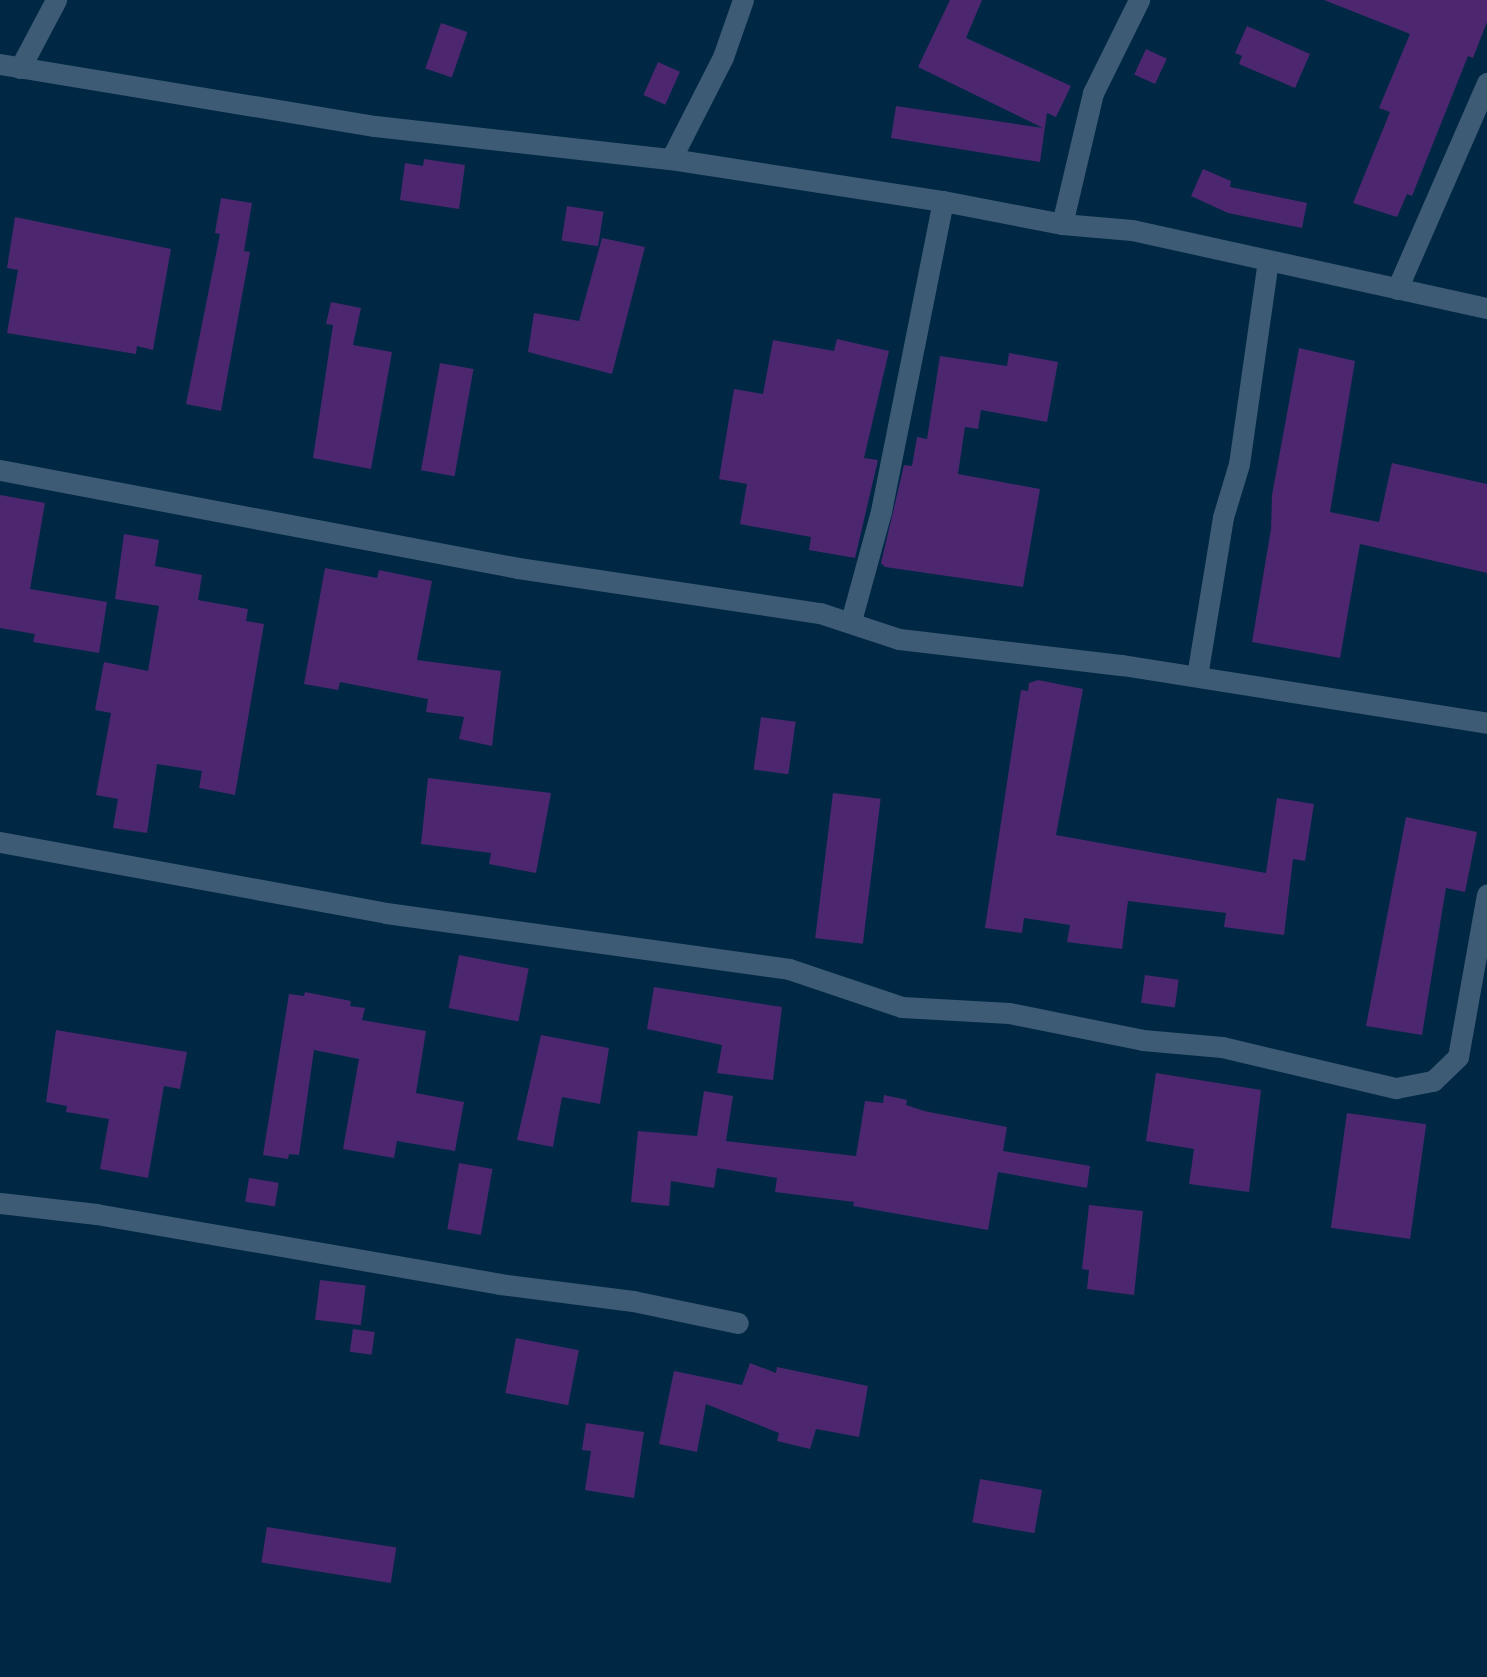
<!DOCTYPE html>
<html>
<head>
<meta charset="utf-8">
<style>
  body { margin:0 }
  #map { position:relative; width:1487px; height:1677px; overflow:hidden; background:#002844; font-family:Lora,serif }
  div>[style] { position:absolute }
  .building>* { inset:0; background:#4c2770; transform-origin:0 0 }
  .minor>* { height:21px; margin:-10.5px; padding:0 10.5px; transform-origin:10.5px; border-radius:10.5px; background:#3d5b74 }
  span { translate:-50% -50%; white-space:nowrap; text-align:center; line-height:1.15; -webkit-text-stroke:6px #002844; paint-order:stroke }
</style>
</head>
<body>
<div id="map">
  <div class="building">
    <i style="clip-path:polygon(950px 0,982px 0,966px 38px,1071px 86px,1056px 117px,1047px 113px,1040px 162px,891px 138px,896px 106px,1043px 128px,918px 67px)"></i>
    <i style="clip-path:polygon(1324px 0,1487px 0,1487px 22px,1473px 58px,1468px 56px,1412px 196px,1407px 194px,1397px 217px,1353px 203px,1390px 112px,1379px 108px,1410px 34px)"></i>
    <i style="left:441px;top:23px;width:28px;height:48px;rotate:19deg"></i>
    <i style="clip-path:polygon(1247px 26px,1310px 54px,1295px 88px,1239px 64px,1242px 56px,1235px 53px)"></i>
    <i style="left:1146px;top:49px;width:23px;height:28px;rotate:25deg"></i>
    <i style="left:658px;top:62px;width:24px;height:36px;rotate:24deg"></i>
    <i style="clip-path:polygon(424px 159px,465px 165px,459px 209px,400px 200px,405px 163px,423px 166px)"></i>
    <i style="clip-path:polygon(1203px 169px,1231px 181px,1230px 187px,1307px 203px,1302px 228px,1228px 213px,1191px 196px)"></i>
    <i style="clip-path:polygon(221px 198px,252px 203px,244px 251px,250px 252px,221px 411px,186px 404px,220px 234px,215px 233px)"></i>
    <i style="left:567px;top:206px;width:37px;height:35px;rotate:9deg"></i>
    <i style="clip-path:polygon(15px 217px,171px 249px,153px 350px,137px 346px,136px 354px,7px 333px,18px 270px,7px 268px)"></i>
    <i style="clip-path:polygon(602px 238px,645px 247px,612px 374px,528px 352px,534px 313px,579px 321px)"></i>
    <i style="clip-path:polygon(331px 302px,361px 308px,353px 345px,392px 352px,371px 469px,313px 458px,333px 325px,326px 324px)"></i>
    <i style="clip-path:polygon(837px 339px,889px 351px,864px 458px,878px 460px,855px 558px,809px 550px,811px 537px,740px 524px,747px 484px,719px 479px,734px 389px,763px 394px,773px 340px,834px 351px)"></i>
    <i style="clip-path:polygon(1299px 348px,1355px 361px,1330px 512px,1379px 522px,1392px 463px,1487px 484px,1487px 573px,1360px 544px,1340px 658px,1252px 642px,1271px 529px,1272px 495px)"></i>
    <i style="clip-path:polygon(1009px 353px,1058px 362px,1047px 422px,981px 410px,978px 429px,965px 427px,958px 474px,1040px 489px,1023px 587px,885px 567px,881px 563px,904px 465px,912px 466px,917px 437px,927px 439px,940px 356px,1007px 366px)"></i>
    <i style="left:440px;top:363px;width:34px;height:109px;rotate:10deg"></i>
    <i style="clip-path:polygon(0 495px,45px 503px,30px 589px,107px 602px,99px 653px,33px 642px,35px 634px,0 628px)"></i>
    <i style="clip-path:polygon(124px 534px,159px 540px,155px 566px,202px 575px,198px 600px,248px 609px,246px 621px,264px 624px,235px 795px,199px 788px,202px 771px,157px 764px,147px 833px,113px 828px,118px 799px,96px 795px,111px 713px,95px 710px,104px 662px,148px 671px,159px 606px,115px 599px)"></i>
    <i style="clip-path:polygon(325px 568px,377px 578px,379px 570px,432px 581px,417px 660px,501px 671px,492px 746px,459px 739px,464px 717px,426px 712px,428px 699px,340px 682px,338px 690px,304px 684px)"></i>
    <i style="clip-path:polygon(1038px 680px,1083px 689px,1056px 835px,1266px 873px,1277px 798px,1314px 804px,1305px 861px,1293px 859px,1284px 935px,1224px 927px,1226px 913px,1128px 901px,1122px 949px,1067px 942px,1070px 925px,1024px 918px,1022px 933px,985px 928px,1021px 690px,1028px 691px,1029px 683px)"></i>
    <i style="left:761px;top:717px;width:35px;height:53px;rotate:8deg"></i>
    <i style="clip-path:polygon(428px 778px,551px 793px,536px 873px,489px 864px,491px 853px,421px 844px)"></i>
    <i style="left:833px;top:793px;width:48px;height:146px;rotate:7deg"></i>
    <i style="clip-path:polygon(1406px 817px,1477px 832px,1465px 892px,1446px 888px,1422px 1035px,1366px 1026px)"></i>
    <i style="left:459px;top:955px;width:71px;height:54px;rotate:11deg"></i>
    <i style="left:1145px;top:975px;width:34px;height:28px;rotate:8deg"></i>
    <i style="clip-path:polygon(654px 987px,782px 1007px,773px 1080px,717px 1073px,722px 1045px,647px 1029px)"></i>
    <i style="clip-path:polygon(305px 992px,351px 1001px,350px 1006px,365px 1008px,362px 1020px,426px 1031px,416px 1093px,464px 1102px,455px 1151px,397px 1141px,394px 1158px,343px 1149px,359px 1059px,314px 1050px,299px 1155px,289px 1154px,288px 1159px,263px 1155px,289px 994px,304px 996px)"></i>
    <i style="clip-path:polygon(56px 1030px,187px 1052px,180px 1089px,164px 1086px,148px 1178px,100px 1169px,109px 1119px,66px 1112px,67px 1106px,46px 1102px)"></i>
    <i style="clip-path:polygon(541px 1035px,609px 1048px,600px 1104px,562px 1097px,553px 1147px,517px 1140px)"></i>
    <i style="clip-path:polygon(1156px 1073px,1261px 1090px,1249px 1192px,1189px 1184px,1194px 1149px,1146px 1141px)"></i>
    <i style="clip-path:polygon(704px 1091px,733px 1096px,726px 1141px,856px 1156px,865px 1101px,883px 1103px,884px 1095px,907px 1100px,906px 1105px,924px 1111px,1007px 1127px,1003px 1151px,1090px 1166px,1087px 1188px,998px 1172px,988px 1230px,853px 1206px,854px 1202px,775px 1192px,777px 1178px,717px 1168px,714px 1188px,671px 1181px,669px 1206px,631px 1202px,638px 1131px,697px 1136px)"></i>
    <i style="left:1347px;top:1113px;width:80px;height:116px;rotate:8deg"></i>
    <i style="left:459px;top:1163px;width:34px;height:67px;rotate:10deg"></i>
    <i style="left:249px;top:1178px;width:30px;height:24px;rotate:9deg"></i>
    <i style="clip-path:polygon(1089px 1205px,1143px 1211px,1134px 1295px,1087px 1289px,1089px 1270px,1082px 1269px)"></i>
    <i style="left:320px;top:1280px;width:46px;height:40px;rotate:7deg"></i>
    <i style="left:353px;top:1329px;width:22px;height:23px;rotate:8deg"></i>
    <i style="left:516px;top:1338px;width:64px;height:56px;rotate:11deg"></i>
    <i style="clip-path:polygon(750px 1363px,776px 1373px,777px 1367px,868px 1386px,859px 1437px,816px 1429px,810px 1449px,777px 1441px,779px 1433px,706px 1404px,697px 1452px,659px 1444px,674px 1371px,742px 1385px)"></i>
    <i style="clip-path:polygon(586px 1423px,644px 1432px,634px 1498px,585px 1490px,591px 1451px,582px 1450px)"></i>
    <i style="left:980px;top:1479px;width:63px;height:44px;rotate:10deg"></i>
    <i style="left:267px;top:1527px;width:131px;height:36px;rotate:9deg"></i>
  </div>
  <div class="minor">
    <i style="left:0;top:64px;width:380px;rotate:9.4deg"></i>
    <i style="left:375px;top:126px;width:298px;rotate:6.4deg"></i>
    <i style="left:671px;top:159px;width:275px;rotate:8.8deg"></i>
    <i style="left:943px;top:201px;width:121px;rotate:10.9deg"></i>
    <i style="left:1062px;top:224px;width:70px;rotate:4.9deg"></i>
    <i style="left:1132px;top:230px;width:363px;rotate:12.4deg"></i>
    <i style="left:20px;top:68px;width:77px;rotate:-62.1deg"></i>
    <i style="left:671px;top:159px;width:114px;rotate:-63deg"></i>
    <i style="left:723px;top:57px;width:60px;rotate:-70.7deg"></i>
    <i style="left:1062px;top:224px;width:135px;rotate:-76.7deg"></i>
    <i style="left:1093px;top:93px;width:104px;rotate:-63.7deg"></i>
    <i style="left:1397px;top:289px;width:225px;rotate:-66.4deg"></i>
    <i style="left:0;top:470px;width:527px;rotate:10.71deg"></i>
    <i style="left:518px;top:568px;width:305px;rotate:8.5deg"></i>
    <i style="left:820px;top:613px;width:83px;rotate:18.2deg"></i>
    <i style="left:899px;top:639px;width:225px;rotate:6.7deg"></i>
    <i style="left:1122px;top:665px;width:370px;rotate:9deg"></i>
    <i style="left:851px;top:621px;width:114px;rotate:-74.7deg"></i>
    <i style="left:881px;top:511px;width:316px;rotate:-78.7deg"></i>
    <i style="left:1197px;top:676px;width:161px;rotate:-80.7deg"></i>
    <i style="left:1223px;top:517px;width:55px;rotate:-73.2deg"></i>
    <i style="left:1239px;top:464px;width:205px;rotate:-81.9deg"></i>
    <i style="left:0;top:842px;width:392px;rotate:10.4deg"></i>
    <i style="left:386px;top:913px;width:407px;rotate:7.9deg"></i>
    <i style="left:789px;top:969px;width:119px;rotate:18.6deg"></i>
    <i style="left:902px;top:1007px;width:107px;rotate:3.2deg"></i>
    <i style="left:1009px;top:1013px;width:137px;rotate:11.4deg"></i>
    <i style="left:1143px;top:1040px;width:79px;rotate:5.1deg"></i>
    <i style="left:1222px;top:1047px;width:179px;rotate:13.3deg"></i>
    <i style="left:1396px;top:1088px;width:38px;rotate:-11deg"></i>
    <i style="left:1433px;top:1081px;width:35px;rotate:-44deg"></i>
    <i style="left:1458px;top:1057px;width:165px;rotate:-79.9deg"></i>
    <i style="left:0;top:1203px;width:97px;rotate:6.5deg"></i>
    <i style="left:96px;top:1214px;width:410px;rotate:9.8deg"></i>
    <i style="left:500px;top:1284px;width:134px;rotate:7.3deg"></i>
    <i style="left:633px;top:1301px;width:107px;rotate:11.8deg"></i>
  </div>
</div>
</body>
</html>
